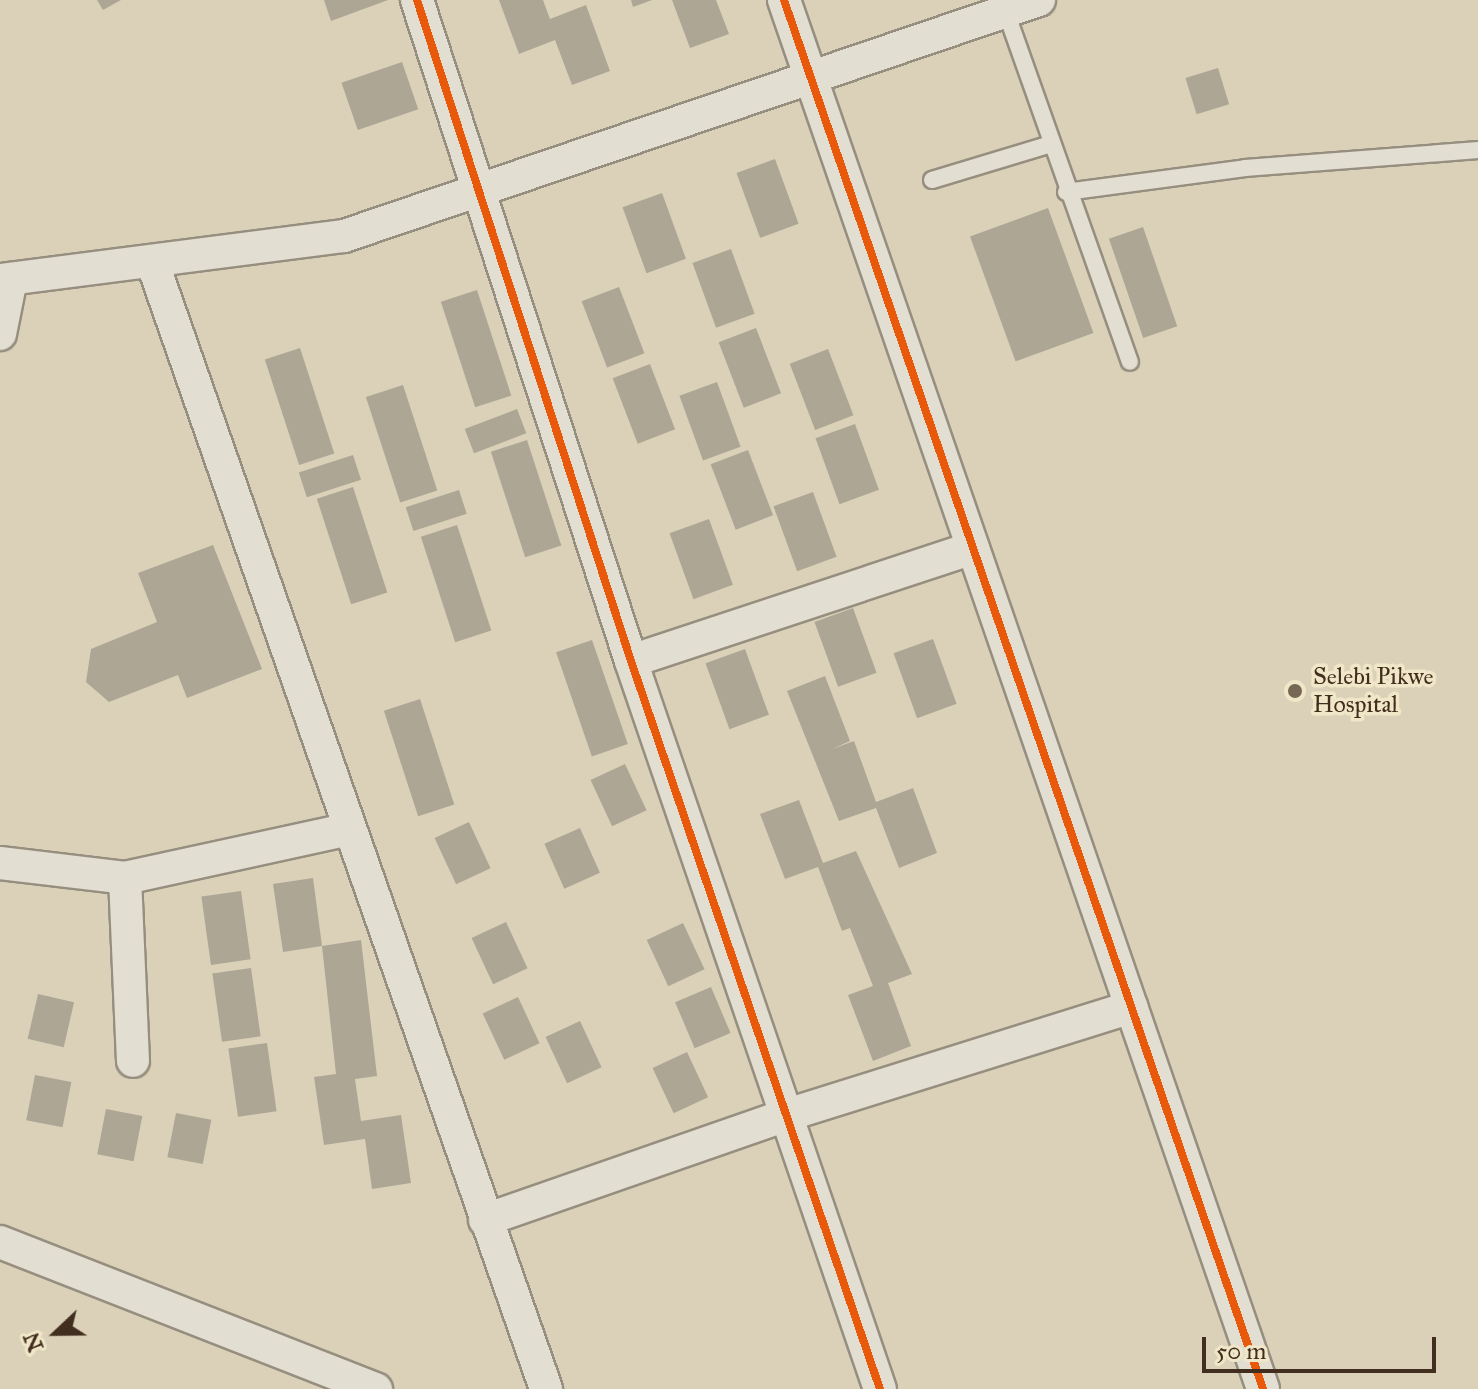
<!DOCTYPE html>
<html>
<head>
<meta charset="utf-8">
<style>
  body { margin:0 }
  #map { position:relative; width:1478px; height:1389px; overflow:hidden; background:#dad1b8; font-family:"IM FELL Great Primer",serif }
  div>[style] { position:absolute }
  .building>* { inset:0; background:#ada694; transform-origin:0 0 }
  .roads { filter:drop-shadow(2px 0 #968e7f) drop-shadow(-2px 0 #968e7f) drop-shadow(0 2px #968e7f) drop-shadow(0 -2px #968e7f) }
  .lane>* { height:16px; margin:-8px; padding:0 8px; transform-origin:8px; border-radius:8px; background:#e2ded1 }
  .street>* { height:32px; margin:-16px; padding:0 16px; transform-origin:16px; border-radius:16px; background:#e2ded1 }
  .cycleway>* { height:8px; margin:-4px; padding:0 4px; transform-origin:4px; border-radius:4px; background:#e8590c }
  .dots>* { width:22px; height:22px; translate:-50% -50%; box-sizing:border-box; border:4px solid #f0e6c8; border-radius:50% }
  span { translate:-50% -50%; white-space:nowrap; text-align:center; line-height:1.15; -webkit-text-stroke:7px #f0e6c8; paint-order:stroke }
  .poi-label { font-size:24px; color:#422e1f }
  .left { translate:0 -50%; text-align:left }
  .north { position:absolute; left:16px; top:1293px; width:80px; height:80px; -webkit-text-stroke:6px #f0e6c8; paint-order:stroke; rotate:248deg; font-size:22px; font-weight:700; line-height:32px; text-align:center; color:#422e1f }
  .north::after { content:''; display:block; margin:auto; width:28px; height:36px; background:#422e1f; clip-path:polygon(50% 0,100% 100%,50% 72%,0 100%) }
  .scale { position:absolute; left:1202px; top:1337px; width:234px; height:36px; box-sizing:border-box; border:4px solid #422e1f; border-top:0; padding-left:10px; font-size:24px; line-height:28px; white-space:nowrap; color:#422e1f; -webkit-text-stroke:6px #f0e6c8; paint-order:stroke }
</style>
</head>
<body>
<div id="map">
  <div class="building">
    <i style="clip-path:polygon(97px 0,121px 0,103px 10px)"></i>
    <i style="clip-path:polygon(324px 0,388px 0,331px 21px)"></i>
    <i style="clip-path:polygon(499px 0,543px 0,550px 19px,586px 5px,610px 71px,572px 85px,555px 40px,519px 54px)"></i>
    <i style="clip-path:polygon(631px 0,652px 0,633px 7px)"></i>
    <i style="clip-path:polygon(672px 0,716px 0,729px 34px,690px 48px)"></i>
    <i style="left:402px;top:62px;width:50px;height:64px;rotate:71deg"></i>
    <i style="left:1218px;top:68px;width:38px;height:34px;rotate:73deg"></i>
    <i style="left:775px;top:159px;width:69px;height:41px;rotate:70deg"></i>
    <i style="left:662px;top:193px;width:70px;height:42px;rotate:70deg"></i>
    <i style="left:1048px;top:208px;width:133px;height:83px;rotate:70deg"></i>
    <i style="left:1143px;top:227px;width:105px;height:36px;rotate:71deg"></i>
    <i style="left:731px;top:249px;width:69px;height:41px;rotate:70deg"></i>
    <i style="left:619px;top:287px;width:71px;height:40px;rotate:69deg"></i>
    <i style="left:477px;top:290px;width:111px;height:38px;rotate:72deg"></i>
    <i style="left:756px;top:328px;width:70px;height:40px;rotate:69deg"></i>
    <i style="left:300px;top:348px;width:111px;height:37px;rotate:72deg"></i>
    <i style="left:828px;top:349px;width:71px;height:41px;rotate:69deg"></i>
    <i style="left:650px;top:364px;width:70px;height:40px;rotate:69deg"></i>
    <i style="left:717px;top:382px;width:69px;height:40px;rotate:70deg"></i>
    <i style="left:403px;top:385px;width:111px;height:39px;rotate:72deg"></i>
    <i style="left:517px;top:409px;width:26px;height:56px;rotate:69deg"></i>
    <i style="left:855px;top:424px;width:70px;height:42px;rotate:70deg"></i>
    <i style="left:527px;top:440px;width:111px;height:38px;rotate:72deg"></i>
    <i style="left:748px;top:450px;width:70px;height:40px;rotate:69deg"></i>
    <i style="left:353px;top:455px;width:26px;height:57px;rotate:72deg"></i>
    <i style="left:353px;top:487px;width:111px;height:38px;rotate:72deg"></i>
    <i style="left:459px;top:490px;width:25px;height:56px;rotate:72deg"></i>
    <i style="left:813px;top:492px;width:69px;height:42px;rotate:70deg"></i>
    <i style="left:709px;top:519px;width:70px;height:42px;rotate:70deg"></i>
    <i style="left:457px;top:525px;width:111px;height:38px;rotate:72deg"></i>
    <i style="clip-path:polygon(213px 545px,262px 669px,187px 698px,178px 675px,109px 702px,86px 682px,91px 649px,157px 622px,138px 573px)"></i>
    <i style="left:853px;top:608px;width:69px;height:41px;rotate:70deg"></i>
    <i style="left:933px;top:639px;width:69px;height:42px;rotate:70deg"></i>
    <i style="left:592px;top:640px;width:110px;height:38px;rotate:71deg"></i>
    <i style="left:745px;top:649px;width:70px;height:42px;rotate:70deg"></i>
    <i style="clip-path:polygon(825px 676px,850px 741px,832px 749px,854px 741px,876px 802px,913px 788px,937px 853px,899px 868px,876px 808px,839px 821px,787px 691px)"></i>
    <i style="left:420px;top:699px;width:111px;height:38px;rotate:72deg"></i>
    <i style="left:625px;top:764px;width:51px;height:38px;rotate:65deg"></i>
    <i style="clip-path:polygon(799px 800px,823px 863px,856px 851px,912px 974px,888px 983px,911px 1046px,873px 1061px,848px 995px,873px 986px,850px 928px,842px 931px,818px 867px,785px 879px,760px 814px)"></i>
    <i style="left:469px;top:822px;width:51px;height:38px;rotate:65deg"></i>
    <i style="left:580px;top:828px;width:49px;height:39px;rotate:66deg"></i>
    <i style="clip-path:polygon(313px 878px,322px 946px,361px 940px,377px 1076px,355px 1079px,361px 1121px,401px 1115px,411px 1183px,372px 1189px,365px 1139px,324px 1145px,314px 1077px,336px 1074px,322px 946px,283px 952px,273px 884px)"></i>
    <i style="left:241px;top:891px;width:69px;height:40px;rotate:82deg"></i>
    <i style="left:506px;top:922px;width:51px;height:38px;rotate:65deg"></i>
    <i style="left:683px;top:923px;width:51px;height:40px;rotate:65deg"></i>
    <i style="left:251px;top:968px;width:69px;height:39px;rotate:82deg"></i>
    <i style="left:711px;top:987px;width:50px;height:39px;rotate:67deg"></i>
    <i style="left:38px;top:994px;width:37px;height:46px;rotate:13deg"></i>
    <i style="left:518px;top:997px;width:51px;height:39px;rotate:65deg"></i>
    <i style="left:580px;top:1021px;width:51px;height:38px;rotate:65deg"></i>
    <i style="left:267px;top:1043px;width:69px;height:39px;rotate:82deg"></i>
    <i style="left:687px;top:1052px;width:50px;height:38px;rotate:65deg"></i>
    <i style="left:35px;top:1075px;width:37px;height:46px;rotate:11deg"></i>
    <i style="left:106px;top:1109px;width:37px;height:46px;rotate:11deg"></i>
    <i style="left:176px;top:1113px;width:36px;height:45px;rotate:11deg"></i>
  </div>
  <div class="roads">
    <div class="lane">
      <i style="left:1006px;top:12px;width:371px;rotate:70.5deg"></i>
      <i style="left:932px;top:180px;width:121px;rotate:-16.8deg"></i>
      <i style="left:1066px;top:192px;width:181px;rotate:-7.6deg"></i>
      <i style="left:1245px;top:168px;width:234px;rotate:-4.4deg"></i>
    </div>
    <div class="street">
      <i style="left:417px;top:0;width:695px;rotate:72.06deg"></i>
      <i style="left:631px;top:661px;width:769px;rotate:71.12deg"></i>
      <i style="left:784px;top:0;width:1469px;rotate:70.97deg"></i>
      <i style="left:153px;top:264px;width:1192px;rotate:70.74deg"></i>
      <i style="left:0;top:280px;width:347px;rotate:-7.3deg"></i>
      <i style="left:344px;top:236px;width:734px;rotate:-18.76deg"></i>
      <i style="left:0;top:334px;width:56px;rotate:-78.7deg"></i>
      <i style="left:631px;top:661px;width:360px;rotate:-18.3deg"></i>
      <i style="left:0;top:863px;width:126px;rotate:6.8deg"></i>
      <i style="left:125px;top:878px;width:226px;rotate:-12.3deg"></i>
      <i style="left:125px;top:878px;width:183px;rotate:87.5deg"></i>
      <i style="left:485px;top:1220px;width:320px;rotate:-19.2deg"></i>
      <i style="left:787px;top:1115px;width:361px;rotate:-17.4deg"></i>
      <i style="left:0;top:1242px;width:404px;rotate:21.4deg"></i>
    </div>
  </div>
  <div class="cycleway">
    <i style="left:417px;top:0;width:695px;rotate:72.06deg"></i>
    <i style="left:631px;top:661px;width:769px;rotate:71.12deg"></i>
    <i style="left:784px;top:0;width:1469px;rotate:70.97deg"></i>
  </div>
  <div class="dots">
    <i style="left:1295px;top:691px;background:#776755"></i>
  </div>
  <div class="poi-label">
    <span class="left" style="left:1313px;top:691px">Selebi Pikwe<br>Hospital</span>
  </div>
  <div class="north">N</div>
  <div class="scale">50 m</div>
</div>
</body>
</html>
